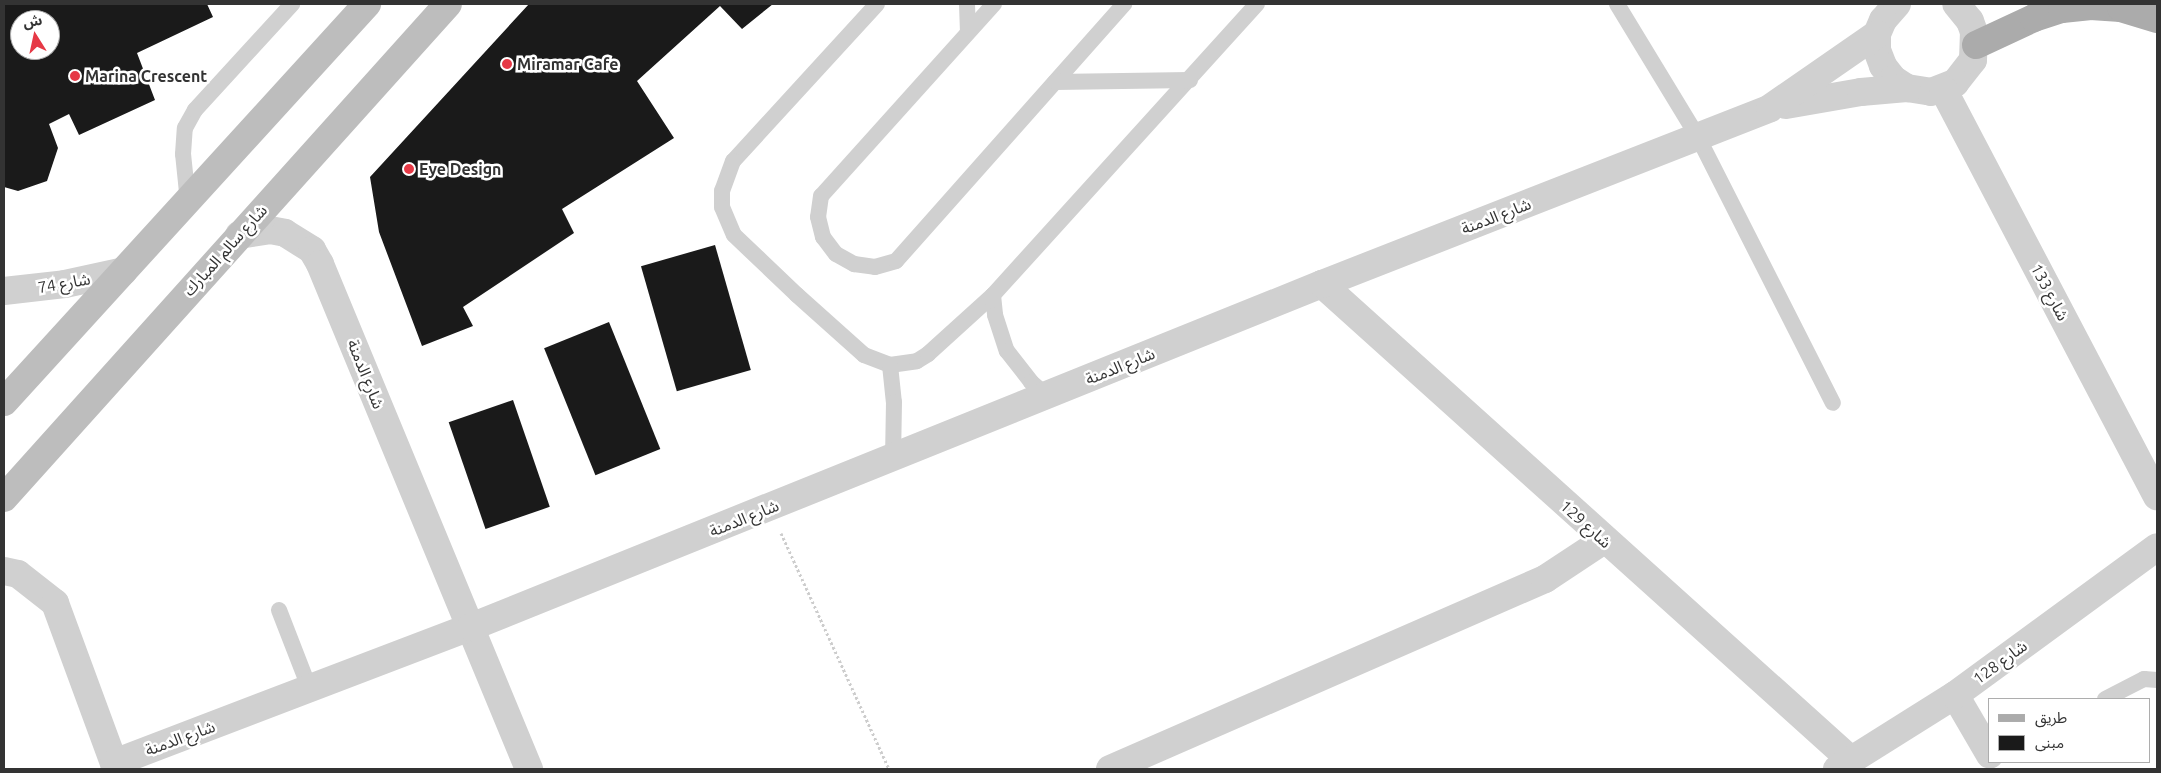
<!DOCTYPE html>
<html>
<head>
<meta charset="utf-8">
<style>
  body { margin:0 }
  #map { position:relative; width:2161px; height:773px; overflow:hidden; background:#fff; font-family:Ubuntu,"Noto Sans Arabic",sans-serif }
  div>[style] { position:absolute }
  .building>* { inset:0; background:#1a1a1a; transform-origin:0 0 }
  .path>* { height:3px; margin-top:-1.5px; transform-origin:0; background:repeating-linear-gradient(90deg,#cdcdcd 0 2.5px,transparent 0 5px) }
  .service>* { height:16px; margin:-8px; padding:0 8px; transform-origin:8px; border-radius:8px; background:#d0d0d0 }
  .minor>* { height:28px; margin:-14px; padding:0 14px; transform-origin:14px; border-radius:14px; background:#d0d0d0 }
  .tertiary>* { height:28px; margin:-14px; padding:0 14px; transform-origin:14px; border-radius:14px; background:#d0d0d0 }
  .secondary>* { height:28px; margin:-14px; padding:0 14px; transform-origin:14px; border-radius:14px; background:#bdbdbd }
  .primary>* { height:28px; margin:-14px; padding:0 14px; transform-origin:14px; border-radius:14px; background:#ababab }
  .dots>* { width:14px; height:14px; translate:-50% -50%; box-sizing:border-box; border:2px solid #fff; border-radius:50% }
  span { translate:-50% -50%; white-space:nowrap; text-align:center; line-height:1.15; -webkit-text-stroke:5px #fff; paint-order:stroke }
  .poi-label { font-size:16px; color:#333; font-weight:700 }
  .left { translate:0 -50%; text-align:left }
  .street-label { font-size:16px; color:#333 }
  .frame { position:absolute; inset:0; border:5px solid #333; pointer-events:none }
  .legend { position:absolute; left:1988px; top:698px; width:162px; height:65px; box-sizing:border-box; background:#fff; border:1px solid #adadad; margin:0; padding:6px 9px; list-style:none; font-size:15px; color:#333 }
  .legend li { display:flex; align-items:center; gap:10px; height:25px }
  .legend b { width:25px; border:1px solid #adadad }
  .north { position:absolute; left:10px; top:10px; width:50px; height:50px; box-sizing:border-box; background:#fff; border:1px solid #adadad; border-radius:50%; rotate:350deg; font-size:14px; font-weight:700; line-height:20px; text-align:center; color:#333 }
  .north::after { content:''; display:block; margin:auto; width:18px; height:22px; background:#e63946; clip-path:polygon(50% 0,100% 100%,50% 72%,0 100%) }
</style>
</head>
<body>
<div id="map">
  <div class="building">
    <i style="clip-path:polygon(evenodd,4px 4px,207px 4px,213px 17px,137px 53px,155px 100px,79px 135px,69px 114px,49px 124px,58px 148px,47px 181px,18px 191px,4px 187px,4px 4px,20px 20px,50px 20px,50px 50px,20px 50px,20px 20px)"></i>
    <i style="clip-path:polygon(529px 4px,773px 4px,742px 29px,720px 6px,637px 81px,674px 138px,562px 209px,574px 233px,463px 307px,473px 326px,422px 346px,379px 232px,370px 177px)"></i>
    <i style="left:715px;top:245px;width:130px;height:77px;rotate:74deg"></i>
    <i style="left:609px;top:322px;width:137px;height:70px;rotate:68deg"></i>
    <i style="left:513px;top:400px;width:113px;height:68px;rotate:71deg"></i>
  </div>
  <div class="path">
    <i style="left:781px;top:533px;width:260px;rotate:65.4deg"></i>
  </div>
  <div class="service">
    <i style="left:877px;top:4px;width:213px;rotate:132.5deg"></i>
    <i style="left:733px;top:161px;width:32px;rotate:110deg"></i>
    <i style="left:722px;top:191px;width:16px;rotate:90deg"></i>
    <i style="left:722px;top:207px;width:30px;rotate:67deg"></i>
    <i style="left:734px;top:235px;width:87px;rotate:43.6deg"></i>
    <i style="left:797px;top:295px;width:90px;rotate:41.8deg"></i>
    <i style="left:864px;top:355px;width:28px;rotate:21deg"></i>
    <i style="left:890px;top:365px;width:27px;rotate:-8deg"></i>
    <i style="left:917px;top:361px;width:13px;rotate:-32deg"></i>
    <i style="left:928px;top:354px;width:88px;rotate:-42.2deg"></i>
    <i style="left:993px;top:295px;width:393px;rotate:-47.8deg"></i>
    <i style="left:967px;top:4px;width:28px;rotate:88deg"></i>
    <i style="left:994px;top:4px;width:258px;rotate:132deg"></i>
    <i style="left:821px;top:196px;width:21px;rotate:98deg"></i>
    <i style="left:818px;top:217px;width:21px;rotate:76deg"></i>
    <i style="left:823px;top:237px;width:21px;rotate:53deg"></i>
    <i style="left:836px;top:254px;width:21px;rotate:29deg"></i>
    <i style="left:854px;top:264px;width:21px;rotate:8deg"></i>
    <i style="left:875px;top:267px;width:22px;rotate:-16deg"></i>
    <i style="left:896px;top:261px;width:344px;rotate:-48.4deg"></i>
    <i style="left:1617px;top:4px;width:156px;rotate:58.7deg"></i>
    <i style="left:1698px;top:137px;width:298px;rotate:63.1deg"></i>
    <i style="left:1055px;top:82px;width:135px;rotate:-0.8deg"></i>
    <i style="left:188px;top:202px;width:48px;rotate:-95.9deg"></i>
    <i style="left:183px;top:154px;width:26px;rotate:-86deg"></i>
    <i style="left:185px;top:128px;width:21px;rotate:-61deg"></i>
    <i style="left:195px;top:110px;width:144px;rotate:-47.5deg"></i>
    <i style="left:993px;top:295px;width:20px;rotate:84deg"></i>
    <i style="left:995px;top:315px;width:38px;rotate:72deg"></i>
    <i style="left:1007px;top:351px;width:39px;rotate:52deg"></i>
    <i style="left:1031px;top:382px;width:20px;rotate:41deg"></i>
    <i style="left:890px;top:365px;width:37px;rotate:84deg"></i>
    <i style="left:894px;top:402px;width:55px;rotate:91deg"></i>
    <i style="left:279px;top:610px;width:86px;rotate:68.8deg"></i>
    <i style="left:2105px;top:699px;width:44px;rotate:-27.1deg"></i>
    <i style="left:2144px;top:679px;width:13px;rotate:4deg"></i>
  </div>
  <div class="minor">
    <i style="left:1897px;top:4px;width:21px;rotate:131deg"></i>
    <i style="left:1883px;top:20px;width:15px;rotate:113deg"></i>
    <i style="left:1877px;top:34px;width:16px;rotate:90deg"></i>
    <i style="left:1877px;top:50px;width:17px;rotate:69deg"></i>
    <i style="left:1883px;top:66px;width:16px;rotate:52deg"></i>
    <i style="left:1893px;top:79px;width:17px;rotate:33deg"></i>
    <i style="left:1907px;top:88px;width:24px;rotate:9deg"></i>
    <i style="left:1931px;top:92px;width:26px;rotate:-21deg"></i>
    <i style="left:1955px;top:83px;width:29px;rotate:-52deg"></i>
    <i style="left:1973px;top:60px;width:28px;rotate:-88deg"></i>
    <i style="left:1974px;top:32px;width:12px;rotate:-110deg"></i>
    <i style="left:1970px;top:21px;width:22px;rotate:-129deg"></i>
    <i style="left:1943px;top:89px;width:460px;rotate:62.3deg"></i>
    <i style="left:1786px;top:105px;width:76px;rotate:-9.8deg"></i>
    <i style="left:1861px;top:92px;width:46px;rotate:-5deg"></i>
    <i style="left:239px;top:235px;width:31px;rotate:-9deg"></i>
    <i style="left:270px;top:230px;width:15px;rotate:11deg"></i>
    <i style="left:285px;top:233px;width:32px;rotate:32deg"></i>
    <i style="left:312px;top:250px;width:16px;rotate:60deg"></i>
    <i style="left:320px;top:264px;width:547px;rotate:67.52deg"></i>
    <i style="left:1322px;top:284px;width:713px;rotate:41.99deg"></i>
    <i style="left:4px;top:571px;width:14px;rotate:12deg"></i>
    <i style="left:18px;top:574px;width:47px;rotate:38.1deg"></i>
    <i style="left:55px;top:603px;width:177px;rotate:69.8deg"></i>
    <i style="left:1955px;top:695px;width:69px;rotate:59.7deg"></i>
    <i style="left:114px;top:763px;width:382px;rotate:-20.9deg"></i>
    <i style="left:471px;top:627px;width:918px;rotate:-21.95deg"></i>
    <i style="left:1322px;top:284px;width:481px;rotate:-21.4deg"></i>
    <i style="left:1770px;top:108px;width:130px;rotate:-34.7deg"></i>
    <i style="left:1110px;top:769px;width:475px;rotate:-23.6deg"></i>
    <i style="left:1545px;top:579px;width:71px;rotate:-33.5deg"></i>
    <i style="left:1837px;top:769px;width:139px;rotate:-32.1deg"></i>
    <i style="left:1955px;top:695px;width:250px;rotate:-36.2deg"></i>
  </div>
  <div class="tertiary">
    <i style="left:4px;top:291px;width:61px;rotate:-6.5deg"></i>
    <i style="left:65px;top:284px;width:60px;rotate:-12.4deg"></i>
  </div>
  <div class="secondary">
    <i style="left:4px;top:402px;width:539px;rotate:-47.63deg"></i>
    <i style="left:4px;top:498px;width:664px;rotate:-48.05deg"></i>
  </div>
  <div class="primary">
    <i style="left:1976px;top:45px;width:64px;rotate:-25deg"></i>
    <i style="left:2034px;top:18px;width:29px;rotate:-18deg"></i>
    <i style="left:2062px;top:9px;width:29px;rotate:-6deg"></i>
    <i style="left:2091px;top:6px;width:30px;rotate:4deg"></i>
    <i style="left:2121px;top:8px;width:38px;rotate:17deg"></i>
  </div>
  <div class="dots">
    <i style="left:507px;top:64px;background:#e63946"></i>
    <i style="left:75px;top:76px;background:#e63946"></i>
    <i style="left:409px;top:169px;background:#e63946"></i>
  </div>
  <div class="poi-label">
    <span class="left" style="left:517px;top:64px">Miramar Cafe</span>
    <span class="left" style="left:85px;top:76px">Marina Crescent</span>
    <span class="left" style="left:419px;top:169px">Eye Design</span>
  </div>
  <div class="street-label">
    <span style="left:1496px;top:216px;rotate:-21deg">شارع الدمنة</span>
    <span style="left:225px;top:250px;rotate:-48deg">شارع سالم المبارك</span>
    <span style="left:64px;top:283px;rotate:-10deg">شارع 74</span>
    <span style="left:2050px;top:292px;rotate:62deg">شارع 133</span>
    <span style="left:1120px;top:366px;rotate:-22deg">شارع الدمنة</span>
    <span style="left:366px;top:374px;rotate:68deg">شارع الدمنة</span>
    <span style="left:744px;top:518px;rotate:-22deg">شارع الدمنة</span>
    <span style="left:1586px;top:524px;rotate:42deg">شارع 129</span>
    <span style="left:2000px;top:662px;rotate:-36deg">شارع 128</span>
    <span style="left:180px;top:738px;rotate:-20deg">شارع الدمنة</span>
  </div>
  <div class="frame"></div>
  <ul class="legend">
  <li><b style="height:6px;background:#ababab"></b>طريق</li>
  <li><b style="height:14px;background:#1a1a1a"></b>مبنى</li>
  </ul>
  <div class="north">ش</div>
</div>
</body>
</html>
